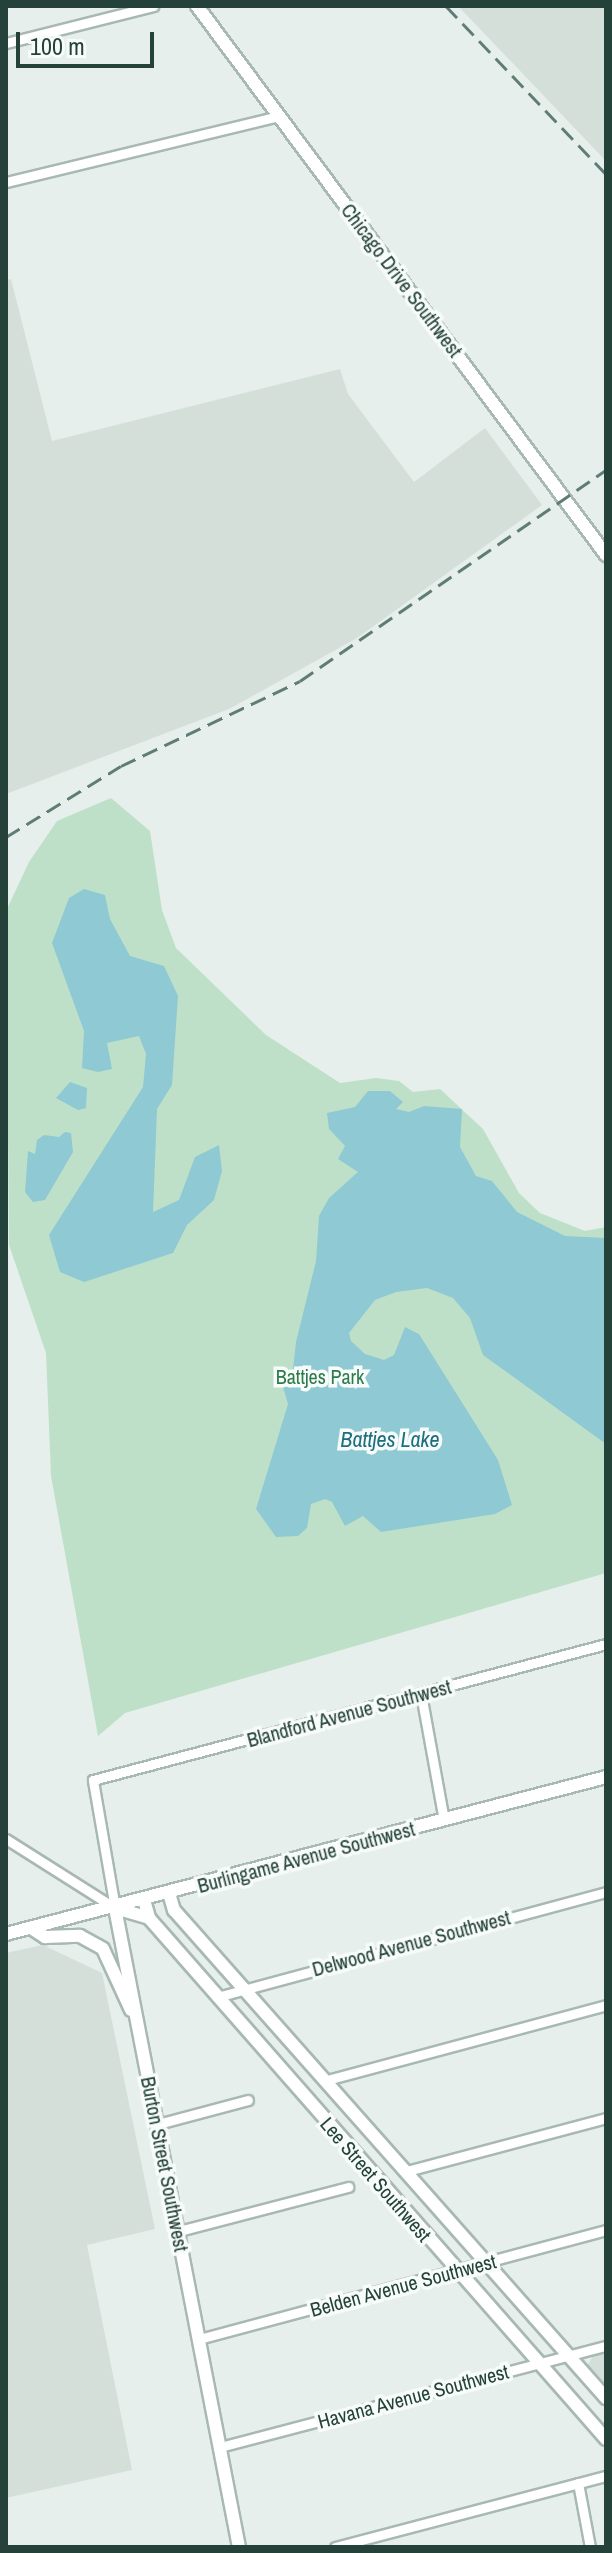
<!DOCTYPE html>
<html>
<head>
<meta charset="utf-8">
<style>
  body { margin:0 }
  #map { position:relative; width:612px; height:2553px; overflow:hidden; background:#e6efeb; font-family:"Archivo Narrow",sans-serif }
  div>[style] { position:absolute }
  .built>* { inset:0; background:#d4dfda }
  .green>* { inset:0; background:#bfe0c8 }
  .water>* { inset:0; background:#8ec9d4 }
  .roads { filter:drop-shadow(2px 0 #a8b8b2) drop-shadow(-2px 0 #a8b8b2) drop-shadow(0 2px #a8b8b2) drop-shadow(0 -2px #a8b8b2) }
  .street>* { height:9px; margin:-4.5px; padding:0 4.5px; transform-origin:4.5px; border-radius:4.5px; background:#fff }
  .secondary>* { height:12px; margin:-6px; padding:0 6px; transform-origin:6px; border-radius:6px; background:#fff }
  .rail>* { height:3px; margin-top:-1.5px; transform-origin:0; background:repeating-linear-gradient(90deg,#5f7d75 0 16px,transparent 0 24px) }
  span { translate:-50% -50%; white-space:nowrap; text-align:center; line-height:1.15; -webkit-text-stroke:7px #f7fbf9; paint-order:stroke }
  .street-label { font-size:20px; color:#24423a }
  .park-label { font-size:20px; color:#2d7a4b }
  .water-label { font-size:22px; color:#1c6f80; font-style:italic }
  .frame { position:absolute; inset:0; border:8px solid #24423a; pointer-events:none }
  .scale { position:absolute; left:16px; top:32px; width:138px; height:36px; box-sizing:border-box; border:4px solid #24423a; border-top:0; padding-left:10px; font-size:24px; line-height:28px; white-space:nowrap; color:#24423a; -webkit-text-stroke:6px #f7fbf9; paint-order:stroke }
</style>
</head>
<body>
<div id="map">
  <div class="built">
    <i style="clip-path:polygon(458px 6px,606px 6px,606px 161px)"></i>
    <i style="clip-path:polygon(11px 279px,52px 441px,340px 369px,348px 394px,414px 482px,485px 428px,542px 505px,357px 638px,229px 709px,6px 794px,6px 280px)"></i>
    <i style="clip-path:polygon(43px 1945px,102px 1973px,155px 2229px,87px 2245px,132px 2470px,6px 2498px,6px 1953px)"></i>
    <i style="clip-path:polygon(606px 2351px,606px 2387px,587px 2366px,594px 2354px)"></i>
  </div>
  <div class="green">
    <i style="clip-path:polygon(111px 798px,150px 831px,162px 910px,176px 948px,266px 1035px,340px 1083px,376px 1078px,399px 1081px,413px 1092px,440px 1089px,483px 1129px,519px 1193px,540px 1213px,585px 1231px,606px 1227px,606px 1573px,125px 1713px,98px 1736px,51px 1476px,46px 1353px,9px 1245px,6px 911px,29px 862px,57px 821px)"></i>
  </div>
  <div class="water">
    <i style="clip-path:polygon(84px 889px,105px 895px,110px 919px,130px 956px,164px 966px,178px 996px,172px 1085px,157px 1109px,153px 1212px,179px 1200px,195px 1157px,219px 1145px,222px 1171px,214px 1200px,187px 1225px,173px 1253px,84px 1282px,60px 1272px,49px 1235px,143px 1087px,146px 1054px,139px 1036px,107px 1043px,112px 1069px,98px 1072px,82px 1068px,84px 1031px,52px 943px,69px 898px)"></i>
    <i style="clip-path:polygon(70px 1082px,87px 1088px,86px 1108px,78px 1110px,56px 1098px)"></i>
    <i style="clip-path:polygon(368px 1091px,390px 1091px,403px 1102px,396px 1109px,409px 1112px,424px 1106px,462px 1109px,460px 1147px,476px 1176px,492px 1181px,517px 1212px,565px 1236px,606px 1238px,606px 1444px,483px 1355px,470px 1318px,453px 1298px,427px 1288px,396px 1292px,375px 1300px,349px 1333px,351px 1341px,365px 1354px,384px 1360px,394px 1355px,405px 1327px,419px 1334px,498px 1460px,512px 1505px,495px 1514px,381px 1532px,363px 1516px,345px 1526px,332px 1502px,325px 1499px,311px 1504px,307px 1528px,298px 1536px,276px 1537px,256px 1509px,288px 1404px,283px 1387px,292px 1378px,296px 1342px,316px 1261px,319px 1216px,329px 1198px,358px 1172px,338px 1159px,345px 1146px,329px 1129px,327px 1113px,355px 1107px)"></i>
    <i style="clip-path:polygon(65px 1132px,71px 1133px,73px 1152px,45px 1200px,33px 1202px,25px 1192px,28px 1151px,35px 1154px,37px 1140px,44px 1135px,59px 1137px)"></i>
  </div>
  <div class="roads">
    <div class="street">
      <i style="left:6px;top:43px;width:152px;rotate:-14.1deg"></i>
      <i style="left:6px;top:182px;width:281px;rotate:-13.6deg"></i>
      <i style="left:421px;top:1694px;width:128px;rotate:79.7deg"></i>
      <i style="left:6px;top:1839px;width:129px;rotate:32.3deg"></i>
      <i style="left:115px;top:1908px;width:130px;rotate:-99.8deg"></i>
      <i style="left:93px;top:1780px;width:531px;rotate:-14.85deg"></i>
      <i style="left:217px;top:1997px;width:403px;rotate:-15.1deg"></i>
      <i style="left:327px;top:2080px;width:289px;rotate:-15deg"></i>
      <i style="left:158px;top:2124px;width:93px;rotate:-14.9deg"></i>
      <i style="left:407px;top:2171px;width:206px;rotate:-14.9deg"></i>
      <i style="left:179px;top:2231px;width:175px;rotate:-14.6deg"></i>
      <i style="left:199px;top:2339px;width:421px;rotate:-15deg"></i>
      <i style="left:220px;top:2447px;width:399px;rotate:-14.7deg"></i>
      <i style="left:578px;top:2483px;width:65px;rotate:79.4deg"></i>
      <i style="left:335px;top:2547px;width:280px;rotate:-14.7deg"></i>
    </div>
    <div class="secondary">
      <i style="left:197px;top:6px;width:685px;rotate:53.31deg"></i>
      <i style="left:169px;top:1893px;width:18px;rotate:74deg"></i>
      <i style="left:174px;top:1910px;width:652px;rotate:48.48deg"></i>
      <i style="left:144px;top:1900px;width:19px;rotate:74deg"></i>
      <i style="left:149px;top:1918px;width:693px;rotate:48.74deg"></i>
      <i style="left:115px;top:1908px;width:651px;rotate:79.02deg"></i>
      <i style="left:115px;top:1908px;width:35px;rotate:16deg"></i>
      <i style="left:31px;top:1928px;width:17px;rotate:33deg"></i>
      <i style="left:45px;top:1937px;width:35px;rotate:-2deg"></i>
      <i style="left:80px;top:1936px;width:26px;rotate:29deg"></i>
      <i style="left:103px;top:1949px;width:67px;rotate:65.3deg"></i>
      <i style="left:6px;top:1934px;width:620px;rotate:-14.66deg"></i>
    </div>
  </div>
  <div class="rail">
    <i style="left:446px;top:6px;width:232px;rotate:46.4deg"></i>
    <i style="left:6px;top:837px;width:135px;rotate:-31.7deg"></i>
    <i style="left:121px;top:766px;width:198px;rotate:-25.4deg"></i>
    <i style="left:300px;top:681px;width:372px;rotate:-34.6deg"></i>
  </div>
  <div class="street-label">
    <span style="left:402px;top:280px;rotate:53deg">Chicago Drive Southwest</span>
    <span style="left:349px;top:1713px;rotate:-15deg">Blandford Avenue Southwest</span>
    <span style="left:306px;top:1857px;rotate:-15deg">Burlingame Avenue Southwest</span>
    <span style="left:411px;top:1943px;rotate:-15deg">Delwood Avenue Southwest</span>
    <span style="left:165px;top:2164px;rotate:79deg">Burton Street Southwest</span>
    <span style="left:376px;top:2179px;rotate:49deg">Lee Street Southwest</span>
    <span style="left:403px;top:2285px;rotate:-15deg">Belden Avenue Southwest</span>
    <span style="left:413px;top:2396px;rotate:-15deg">Havana Avenue Southwest</span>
  </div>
  <div class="park-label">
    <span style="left:320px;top:1376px">Battjes Park</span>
  </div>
  <div class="water-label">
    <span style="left:390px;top:1440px">Battjes Lake</span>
  </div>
  <div class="frame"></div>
  <div class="scale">100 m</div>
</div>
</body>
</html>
